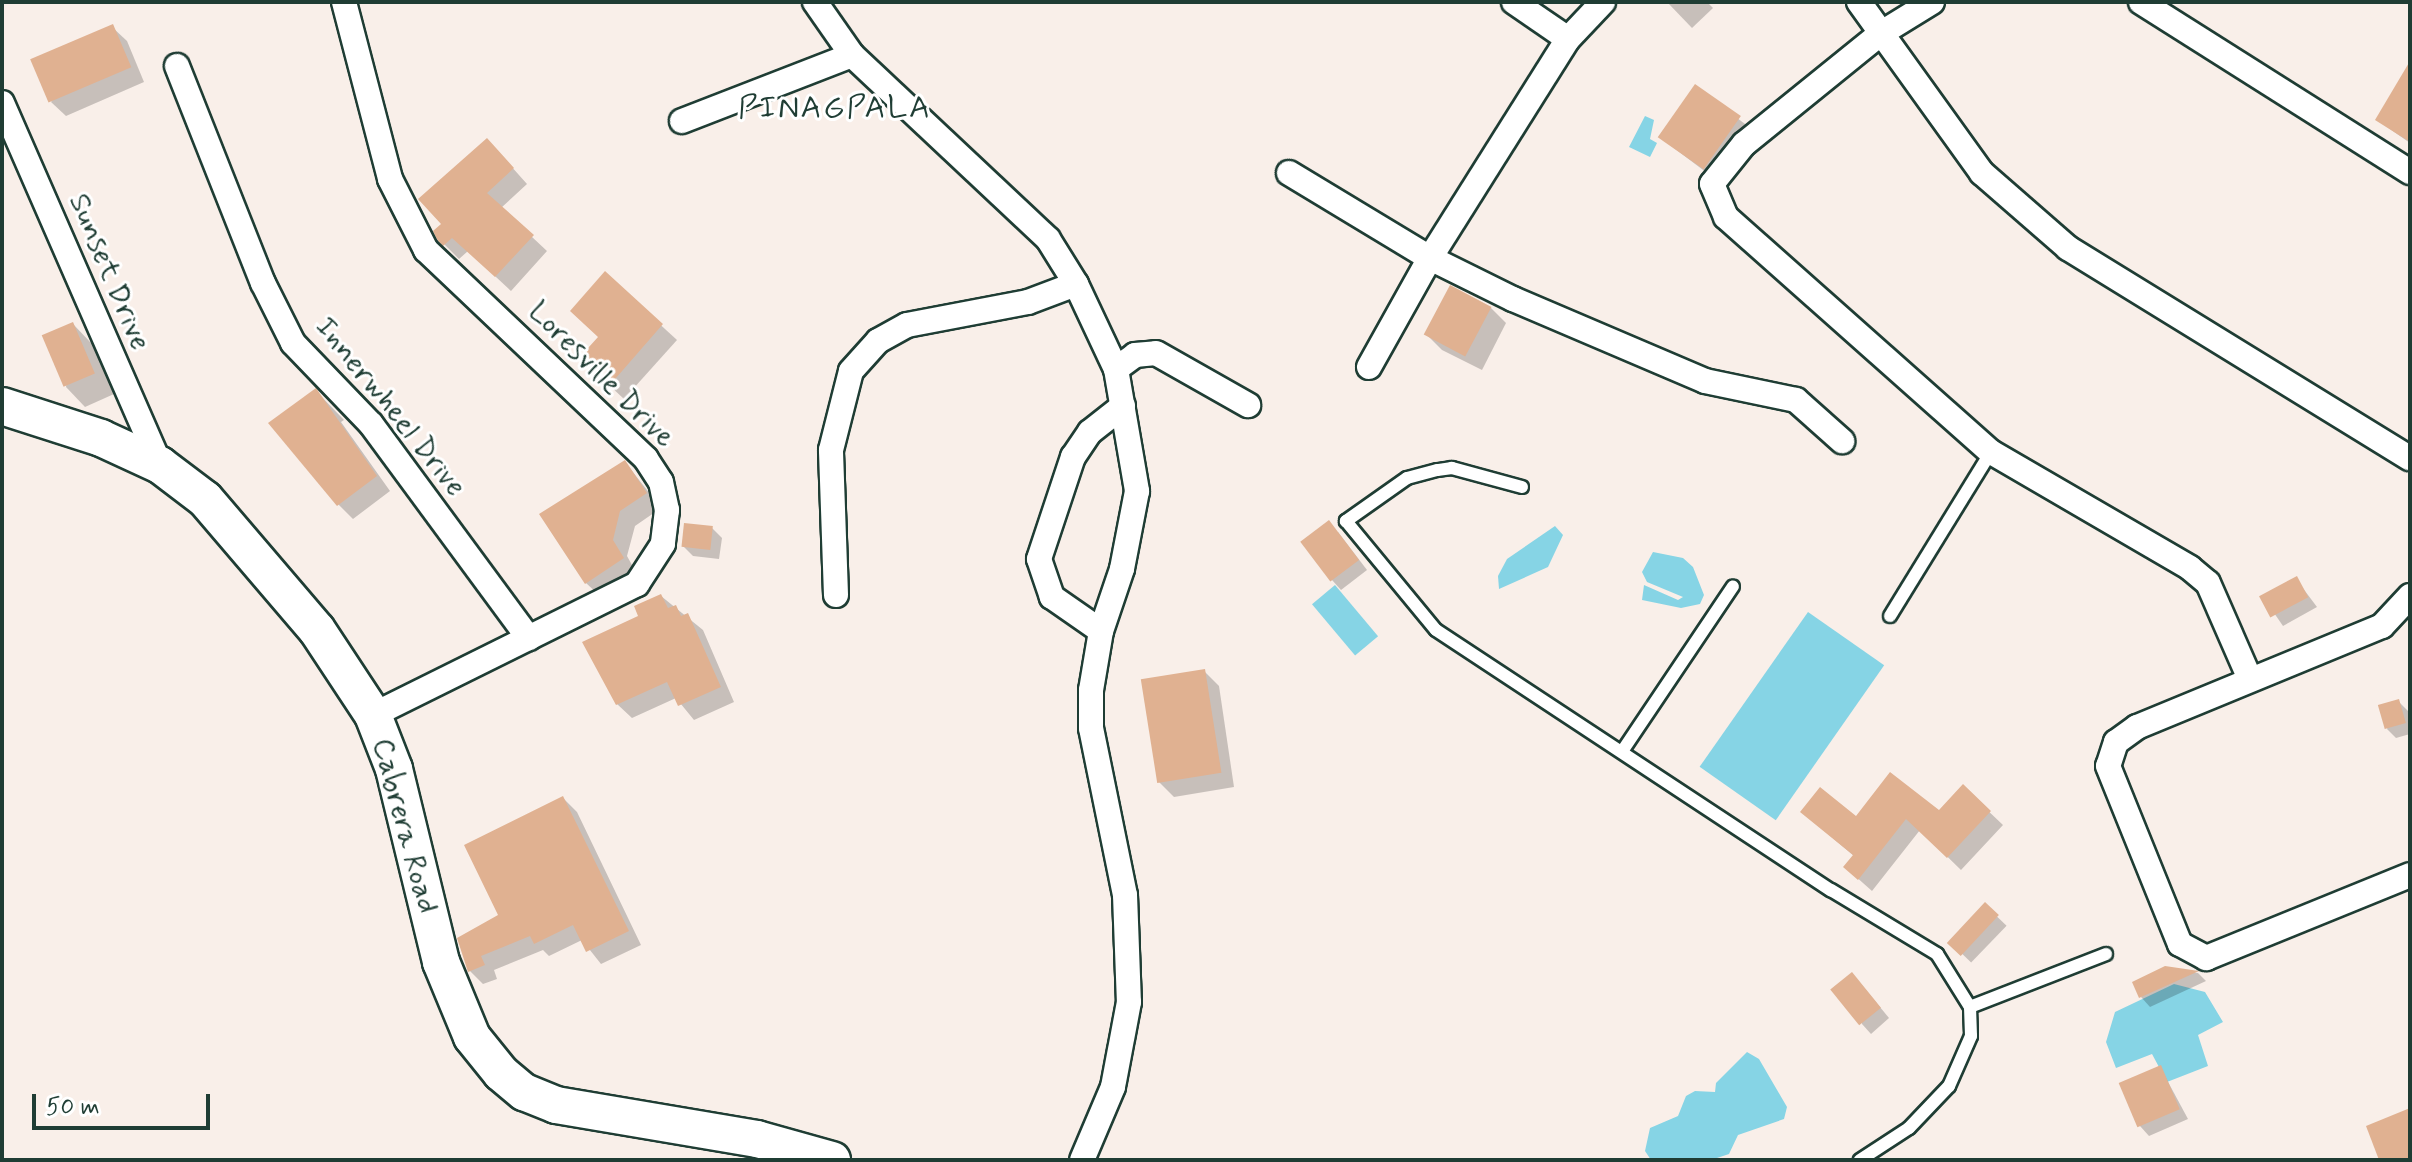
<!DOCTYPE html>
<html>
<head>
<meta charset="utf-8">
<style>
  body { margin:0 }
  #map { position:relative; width:2412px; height:1162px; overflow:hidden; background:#f9efe9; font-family:Mynerve,sans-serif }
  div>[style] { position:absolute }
  .water>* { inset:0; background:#86d4e5; transform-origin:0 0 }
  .shadow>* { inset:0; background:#0003; transform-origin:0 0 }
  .building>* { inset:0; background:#e0b191; transform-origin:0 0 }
  .roads { filter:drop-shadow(2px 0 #1f3d34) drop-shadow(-2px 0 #1f3d34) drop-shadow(0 2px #1f3d34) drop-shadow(0 -2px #1f3d34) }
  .service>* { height:12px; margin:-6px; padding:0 6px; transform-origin:6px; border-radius:6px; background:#fff }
  .minor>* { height:24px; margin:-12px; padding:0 12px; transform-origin:12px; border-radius:12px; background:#fff }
  .secondary>* { height:36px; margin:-18px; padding:0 18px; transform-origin:18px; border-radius:18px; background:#fff }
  span { translate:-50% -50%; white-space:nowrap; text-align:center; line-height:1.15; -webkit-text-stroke:6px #fff; paint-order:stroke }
  .street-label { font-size:30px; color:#1f3d34 }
  .neighbourhood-label { font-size:32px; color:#1f3d34; letter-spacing:2px }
  .frame { position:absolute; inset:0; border:4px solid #1f3d34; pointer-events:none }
  .scale { position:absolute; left:32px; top:1094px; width:178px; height:36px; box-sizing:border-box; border:4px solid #1f3d34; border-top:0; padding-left:10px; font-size:24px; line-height:28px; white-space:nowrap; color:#1f3d34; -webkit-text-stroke:6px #fff; paint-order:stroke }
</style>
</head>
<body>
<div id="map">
  <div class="water">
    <i style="clip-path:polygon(1645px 116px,1654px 120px,1650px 139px,1657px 143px,1650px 157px,1629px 147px)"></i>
    <i style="clip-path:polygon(1555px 526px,1563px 535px,1548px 567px,1499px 589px,1498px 576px,1507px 559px)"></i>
    <i style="clip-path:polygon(1653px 552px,1683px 558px,1693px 567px,1704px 595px,1700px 604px,1681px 608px,1642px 600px,1644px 585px,1678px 600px,1683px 597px,1647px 582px,1642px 572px)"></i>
    <i style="left:1335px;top:585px;width:67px;height:30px;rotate:50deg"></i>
    <i style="left:1808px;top:612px;width:93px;height:189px;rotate:35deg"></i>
    <i style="clip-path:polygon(2174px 984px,2205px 992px,2223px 1022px,2198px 1035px,2208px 1066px,2167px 1082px,2152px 1054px,2116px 1068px,2106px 1042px,2115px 1012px)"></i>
    <i style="clip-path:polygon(1747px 1052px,1759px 1059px,1787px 1107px,1784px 1119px,1738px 1135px,1729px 1154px,1717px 1158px,1651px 1160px,1645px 1151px,1650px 1128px,1678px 1116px,1686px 1096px,1695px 1091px,1715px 1092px,1716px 1083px)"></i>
  </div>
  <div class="shadow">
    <i style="clip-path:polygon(1667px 2px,1707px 2px,1713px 8px,1692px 28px)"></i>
    <i style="clip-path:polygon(112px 27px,127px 41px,144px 82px,66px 116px,51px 102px)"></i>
    <i style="clip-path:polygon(2410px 70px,2410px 143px,2377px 120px)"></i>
    <i style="left:1696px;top:87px;width:66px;height:62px;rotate:37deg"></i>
    <i style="clip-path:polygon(501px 155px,527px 184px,501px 208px,547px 251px,511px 291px,468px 251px,459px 259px,440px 240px)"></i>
    <i style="clip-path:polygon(605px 274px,677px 340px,624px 399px,596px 373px)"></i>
    <i style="clip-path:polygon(1491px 308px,1506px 323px,1482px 370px,1442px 350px,1427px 335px)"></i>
    <i style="clip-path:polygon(73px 324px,92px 344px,114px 394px,85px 407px,66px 387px)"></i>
    <i style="clip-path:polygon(316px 391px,344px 420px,341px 422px,390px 491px,353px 519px,338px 504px)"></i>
    <i style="clip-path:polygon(625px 462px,661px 508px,635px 526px,627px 556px,637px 574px,601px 597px,586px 583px)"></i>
    <i style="clip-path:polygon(712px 528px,722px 538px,719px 559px,693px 556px,683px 546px)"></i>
    <i style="clip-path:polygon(1338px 532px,1367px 570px,1341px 590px,1332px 580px)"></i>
    <i style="clip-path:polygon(2296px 579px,2317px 607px,2283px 626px,2263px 597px)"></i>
    <i style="clip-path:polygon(661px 596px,703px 630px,734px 702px,694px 720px,676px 698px,632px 718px,617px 704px,641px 617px)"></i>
    <i style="clip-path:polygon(1204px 671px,1219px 686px,1234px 787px,1174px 797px,1159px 782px)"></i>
    <i style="clip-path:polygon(2398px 701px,2408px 711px,2410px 734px,2396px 738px,2387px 729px)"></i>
    <i style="clip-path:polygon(1963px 787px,2003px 825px,1961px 870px,1920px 830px,1872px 891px,1845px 867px,1854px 856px,1802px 812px,1856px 819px,1939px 813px)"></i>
    <i style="clip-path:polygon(563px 798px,577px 812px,641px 945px,601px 964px,582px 940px,549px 956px,543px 950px,494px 970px,497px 979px,483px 984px,469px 970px)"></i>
    <i style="left:1985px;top:905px;width:30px;height:51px;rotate:44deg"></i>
    <i style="clip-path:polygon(2165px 968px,2198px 973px,2206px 981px,2150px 1007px,2141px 997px)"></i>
    <i style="clip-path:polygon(1861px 984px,1889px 1018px,1871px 1034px,1862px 1024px)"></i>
    <i style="clip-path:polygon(2160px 1067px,2188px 1119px,2149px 1136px,2140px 1126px)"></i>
  </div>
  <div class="building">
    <i style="left:113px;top:24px;width:47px;height:90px;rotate:67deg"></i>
    <i style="clip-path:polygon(2410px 61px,2410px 142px,2375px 120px)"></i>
    <i style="left:1695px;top:84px;width:56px;height:65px;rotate:35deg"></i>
    <i style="clip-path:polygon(487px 138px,514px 168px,487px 193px,534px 235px,495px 277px,452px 238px,443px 246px,438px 241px,433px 231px,441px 224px,418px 199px)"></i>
    <i style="clip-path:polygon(605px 271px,663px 324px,609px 386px,579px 358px,598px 337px,570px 311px)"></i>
    <i style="left:1450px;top:285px;width:47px;height:56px;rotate:28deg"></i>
    <i style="left:73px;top:322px;width:56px;height:34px;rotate:67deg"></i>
    <i style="clip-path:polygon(316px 388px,377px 476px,337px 506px,268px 423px)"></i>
    <i style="clip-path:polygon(625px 460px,647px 493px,620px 511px,613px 540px,624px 558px,585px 584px,539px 514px)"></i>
    <i style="left:1329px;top:520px;width:50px;height:36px;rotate:53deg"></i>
    <i style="left:684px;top:523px;width:29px;height:24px;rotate:6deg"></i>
    <i style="left:2297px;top:576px;width:24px;height:43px;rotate:62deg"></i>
    <i style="clip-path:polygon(661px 594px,668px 608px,676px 605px,681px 616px,688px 613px,721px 687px,678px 706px,667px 682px,616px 705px,582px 642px,638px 616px,634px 606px)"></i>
    <i style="left:1205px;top:669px;width:105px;height:65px;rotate:81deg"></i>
    <i style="left:2399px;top:699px;width:25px;height:22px;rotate:74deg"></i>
    <i style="clip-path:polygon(1890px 772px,1939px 810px,1963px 784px,1991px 811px,1947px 858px,1906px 819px,1858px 880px,1843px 867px,1853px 855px,1800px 812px,1820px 787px,1856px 816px)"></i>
    <i style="clip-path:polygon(563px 796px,629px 931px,586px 952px,573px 925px,534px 944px,530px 936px,481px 956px,485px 965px,468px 972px,457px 938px,498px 915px,464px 845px)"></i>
    <i style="left:1985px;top:902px;width:19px;height:56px;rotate:43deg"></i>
    <i style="clip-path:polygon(2165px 966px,2199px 971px,2139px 998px,2132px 982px)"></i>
    <i style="left:1852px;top:972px;width:46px;height:28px;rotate:51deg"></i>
    <i style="left:2161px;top:1065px;width:48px;height:46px;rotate:67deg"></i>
    <i style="clip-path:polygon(2410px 1108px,2410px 1160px,2379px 1160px,2366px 1126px)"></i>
  </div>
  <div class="roads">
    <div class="service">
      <i style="left:1522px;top:487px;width:73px;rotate:-164.8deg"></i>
      <i style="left:1452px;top:468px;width:15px;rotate:172deg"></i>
      <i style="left:1437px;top:470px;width:31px;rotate:165deg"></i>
      <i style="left:1407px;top:478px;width:75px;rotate:144.8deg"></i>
      <i style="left:1346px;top:521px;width:141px;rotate:50.5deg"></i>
      <i style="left:1436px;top:630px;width:473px;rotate:33.4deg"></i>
      <i style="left:1831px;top:890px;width:124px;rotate:31.1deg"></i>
      <i style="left:1937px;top:954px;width:62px;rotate:58.1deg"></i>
      <i style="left:1970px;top:1007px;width:29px;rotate:88deg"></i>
      <i style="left:1971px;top:1036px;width:55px;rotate:113.7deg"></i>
      <i style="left:1949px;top:1086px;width:58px;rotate:133.6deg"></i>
      <i style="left:1909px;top:1128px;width:59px;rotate:146.9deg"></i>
      <i style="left:1890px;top:616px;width:193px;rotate:-58.4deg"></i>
      <i style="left:1623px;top:750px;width:197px;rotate:-56.1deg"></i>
      <i style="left:1970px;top:1007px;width:146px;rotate:-21.3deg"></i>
    </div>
    <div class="minor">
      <i style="left:344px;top:2px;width:183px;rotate:75.4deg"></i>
      <i style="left:390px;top:179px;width:80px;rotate:63.1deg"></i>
      <i style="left:426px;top:250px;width:303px;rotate:43.5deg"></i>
      <i style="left:646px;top:459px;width:27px;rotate:57deg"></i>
      <i style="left:661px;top:482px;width:29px;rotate:78deg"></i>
      <i style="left:667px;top:510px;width:34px;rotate:97deg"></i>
      <i style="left:663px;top:544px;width:48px;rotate:123deg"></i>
      <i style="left:637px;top:584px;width:295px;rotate:153.6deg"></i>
      <i style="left:815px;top:2px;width:65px;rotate:55.1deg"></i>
      <i style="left:852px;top:55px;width:269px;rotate:43.2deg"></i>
      <i style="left:1048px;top:239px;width:53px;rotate:58.1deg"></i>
      <i style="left:1076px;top:284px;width:94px;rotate:64.8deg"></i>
      <i style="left:1116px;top:369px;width:124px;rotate:80.2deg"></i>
      <i style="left:1137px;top:491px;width:79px;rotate:100.9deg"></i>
      <i style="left:1122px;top:569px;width:65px;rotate:108.7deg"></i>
      <i style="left:1101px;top:631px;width:60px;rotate:99.6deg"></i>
      <i style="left:1091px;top:690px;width:38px;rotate:90deg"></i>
      <i style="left:1091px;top:728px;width:170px;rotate:78.5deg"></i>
      <i style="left:1125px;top:895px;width:107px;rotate:87.9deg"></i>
      <i style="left:1129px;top:1002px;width:86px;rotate:100.7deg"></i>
      <i style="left:1113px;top:1087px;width:79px;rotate:113deg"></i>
      <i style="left:1514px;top:2px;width:65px;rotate:34.4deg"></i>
      <i style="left:1859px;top:2px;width:211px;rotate:54.3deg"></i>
      <i style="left:1982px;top:173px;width:114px;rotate:41.1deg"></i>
      <i style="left:2068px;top:248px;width:401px;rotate:31.6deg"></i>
      <i style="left:1932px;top:2px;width:61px;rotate:148.4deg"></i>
      <i style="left:1880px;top:34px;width:175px;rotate:141deg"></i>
      <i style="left:1744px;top:144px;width:51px;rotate:128.7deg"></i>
      <i style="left:1712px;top:184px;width:36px;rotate:67deg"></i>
      <i style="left:1726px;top:217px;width:354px;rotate:41.6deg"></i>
      <i style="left:1991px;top:452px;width:230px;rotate:30.2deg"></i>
      <i style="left:2190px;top:568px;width:23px;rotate:40deg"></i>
      <i style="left:2208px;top:583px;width:105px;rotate:66.4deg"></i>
      <i style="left:2141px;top:2px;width:318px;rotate:32.3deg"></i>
      <i style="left:177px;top:66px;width:233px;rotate:68.4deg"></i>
      <i style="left:263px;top:283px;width:67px;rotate:63.4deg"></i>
      <i style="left:293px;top:343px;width:112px;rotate:46.1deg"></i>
      <i style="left:371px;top:424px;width:266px;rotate:53.6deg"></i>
      <i style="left:2px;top:103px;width:395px;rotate:66.4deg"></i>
      <i style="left:682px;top:121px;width:182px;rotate:-21.2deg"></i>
      <i style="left:1289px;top:173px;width:165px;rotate:31.1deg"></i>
      <i style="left:1430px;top:258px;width:93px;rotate:26.3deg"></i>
      <i style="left:1513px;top:299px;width:209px;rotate:23.1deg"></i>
      <i style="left:1705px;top:381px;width:93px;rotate:11.8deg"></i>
      <i style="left:1796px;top:400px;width:62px;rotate:41.7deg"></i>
      <i style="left:1369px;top:367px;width:125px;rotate:-60.8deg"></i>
      <i style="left:1430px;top:258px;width:259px;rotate:-57.8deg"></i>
      <i style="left:1568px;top:39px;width:51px;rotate:-46.6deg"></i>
      <i style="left:1116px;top:369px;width:24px;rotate:-36deg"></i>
      <i style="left:1135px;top:355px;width:21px;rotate:-5deg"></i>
      <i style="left:1156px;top:353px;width:106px;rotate:29.5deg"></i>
      <i style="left:836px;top:595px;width:145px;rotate:-92deg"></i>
      <i style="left:831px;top:450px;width:81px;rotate:-75.8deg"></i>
      <i style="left:851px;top:371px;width:40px;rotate:-48deg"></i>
      <i style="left:878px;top:341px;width:33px;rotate:-29deg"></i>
      <i style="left:907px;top:325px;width:123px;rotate:-10.8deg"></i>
      <i style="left:1028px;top:302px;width:51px;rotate:-20.6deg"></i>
      <i style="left:2410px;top:596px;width:41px;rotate:133deg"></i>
      <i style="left:2382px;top:626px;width:265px;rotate:157.6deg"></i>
      <i style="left:2137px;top:727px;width:26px;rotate:144deg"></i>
      <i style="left:2116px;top:742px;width:25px;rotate:108deg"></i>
      <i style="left:2108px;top:766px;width:192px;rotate:68deg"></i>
      <i style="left:2180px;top:944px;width:30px;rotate:28deg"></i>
      <i style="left:2206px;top:958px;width:220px;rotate:-22.1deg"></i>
      <i style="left:1101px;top:631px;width:60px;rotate:-145.2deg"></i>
      <i style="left:1052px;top:597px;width:40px;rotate:-108.9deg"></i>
      <i style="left:1039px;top:559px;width:108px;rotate:-71.6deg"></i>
      <i style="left:1073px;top:457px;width:30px;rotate:-56deg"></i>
      <i style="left:1090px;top:432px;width:42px;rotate:-38.2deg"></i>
    </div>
    <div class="secondary">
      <i style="left:2px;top:406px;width:104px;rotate:17.9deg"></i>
      <i style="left:101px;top:438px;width:65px;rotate:24.6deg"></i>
      <i style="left:160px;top:465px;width:56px;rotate:37.1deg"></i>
      <i style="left:205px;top:499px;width:172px;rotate:49.5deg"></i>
      <i style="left:317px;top:630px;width:102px;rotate:56.6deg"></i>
      <i style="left:373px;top:715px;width:58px;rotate:68.7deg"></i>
      <i style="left:394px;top:769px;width:199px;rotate:76.3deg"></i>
      <i style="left:441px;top:962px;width:81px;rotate:67.5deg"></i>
      <i style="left:472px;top:1037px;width:46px;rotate:51.1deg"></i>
      <i style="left:501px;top:1073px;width:30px;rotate:40deg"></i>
      <i style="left:524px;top:1092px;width:35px;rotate:22deg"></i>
      <i style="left:556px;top:1105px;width:204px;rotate:9.6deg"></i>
      <i style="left:757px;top:1139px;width:78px;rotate:15.6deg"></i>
    </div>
  </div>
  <div class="street-label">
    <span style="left:109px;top:272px;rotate:67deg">Sunset Drive</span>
    <span style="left:601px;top:375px;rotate:45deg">Loresville Drive</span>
    <span style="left:390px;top:407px;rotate:51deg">Innerwheel Drive</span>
    <span style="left:404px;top:826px;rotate:75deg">Cabrera Road</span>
  </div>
  <div class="neighbourhood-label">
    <span style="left:835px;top:108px">PINAGPALA</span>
  </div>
  <div class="frame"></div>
  <div class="scale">50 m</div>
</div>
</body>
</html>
